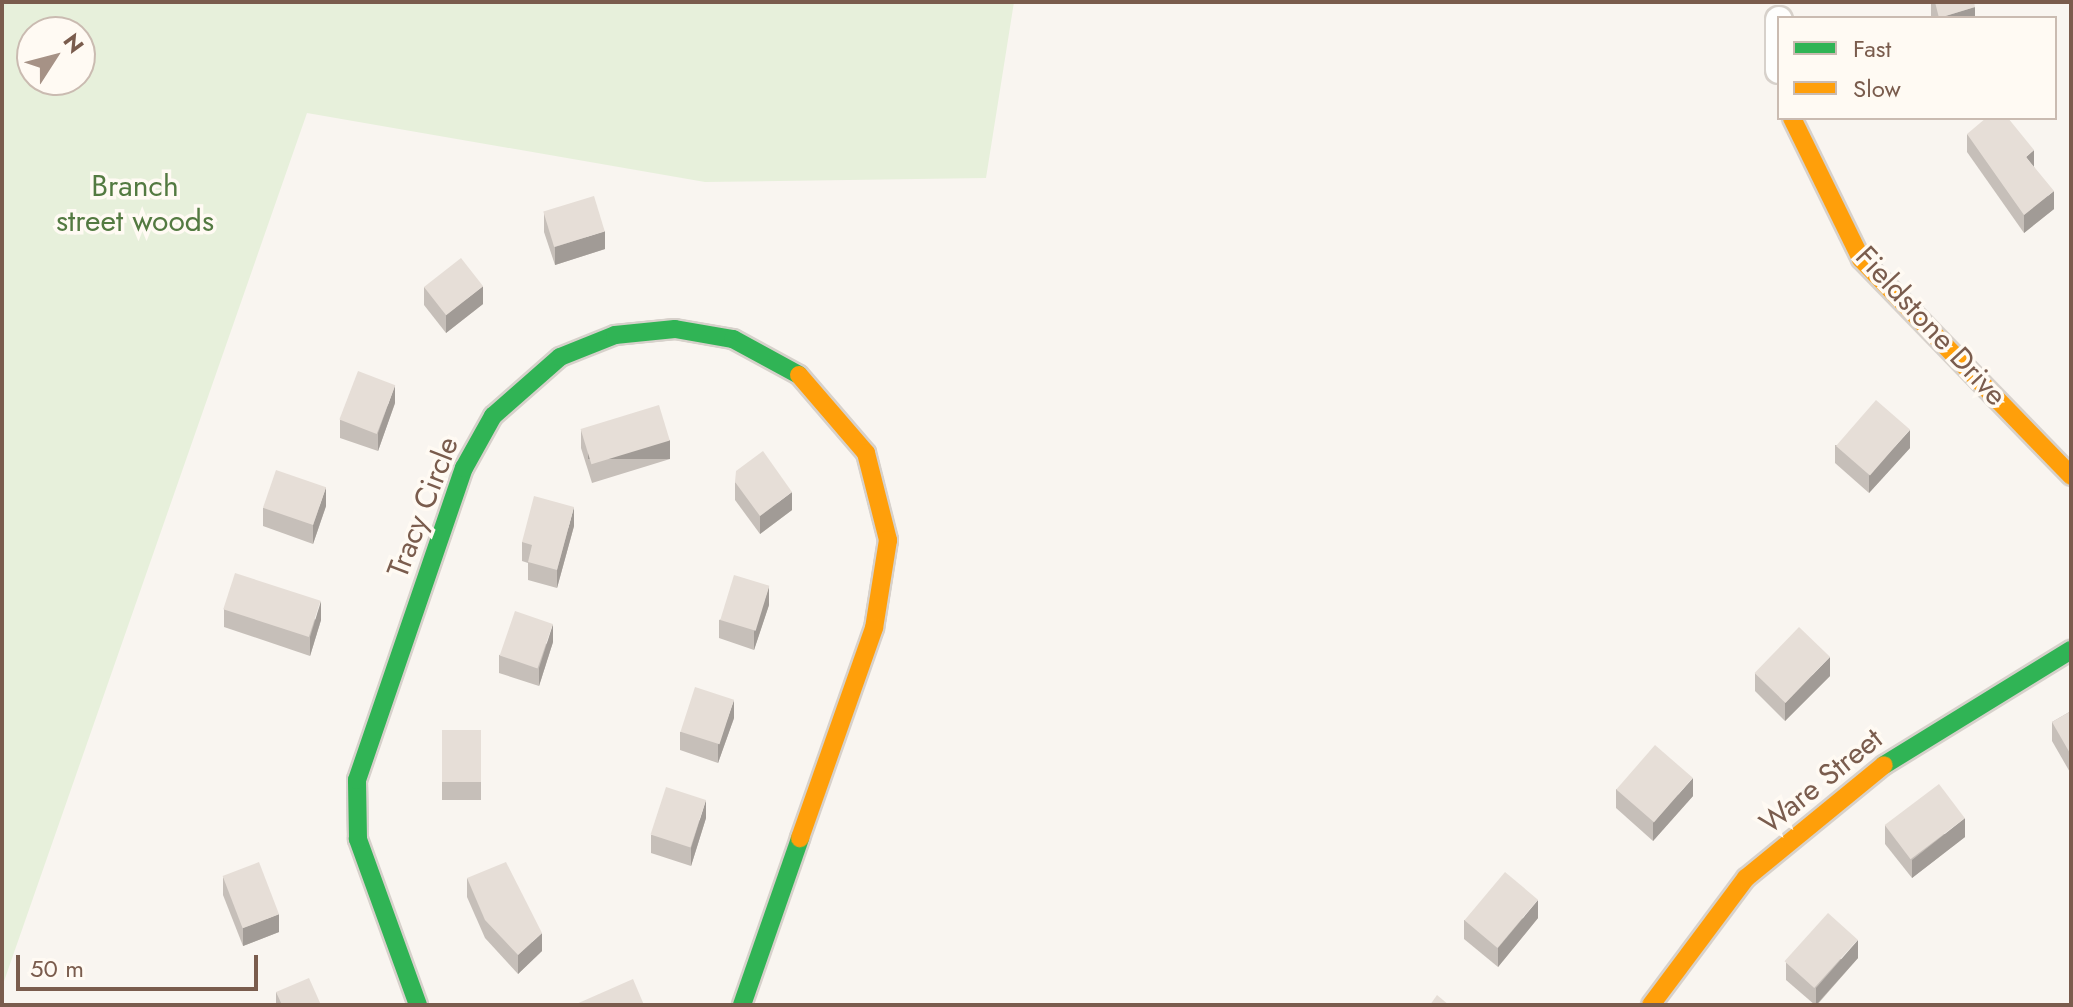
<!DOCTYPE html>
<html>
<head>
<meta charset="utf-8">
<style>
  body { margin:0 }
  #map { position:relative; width:2073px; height:1007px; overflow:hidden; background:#f9f5f0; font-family:Jost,sans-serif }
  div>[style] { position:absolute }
  .green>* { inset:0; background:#e7f0db }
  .roads { filter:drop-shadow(2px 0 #d7d1cb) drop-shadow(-2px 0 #d7d1cb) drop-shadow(0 2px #d7d1cb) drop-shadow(0 -2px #d7d1cb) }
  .street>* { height:26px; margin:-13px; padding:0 13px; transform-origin:13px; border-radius:13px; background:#fefefd }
  .fast>* { height:18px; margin:-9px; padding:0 9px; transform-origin:9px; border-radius:9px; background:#30b455 }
  .slow>* { height:18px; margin:-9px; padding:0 9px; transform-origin:9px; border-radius:9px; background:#ff9f0a }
  .wall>* { inset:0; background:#c6bfb9; transform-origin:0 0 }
  .shaded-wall>* { inset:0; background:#a19b96; transform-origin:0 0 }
  .building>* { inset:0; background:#e6ded7; transform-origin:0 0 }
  span { translate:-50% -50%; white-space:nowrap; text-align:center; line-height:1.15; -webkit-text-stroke:7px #fffaf3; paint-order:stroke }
  .park-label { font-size:30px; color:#537a41 }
  .street-label { font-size:30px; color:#7a5c4d }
  .frame { position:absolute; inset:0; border:4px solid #7a5c4d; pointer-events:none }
  .legend { position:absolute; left:1777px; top:16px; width:280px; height:104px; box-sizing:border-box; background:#fffaf3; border:2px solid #cabbb1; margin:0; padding:10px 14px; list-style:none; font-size:24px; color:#7a5c4d }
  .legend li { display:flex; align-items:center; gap:16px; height:40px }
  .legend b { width:40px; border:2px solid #cabbb1 }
  .north { position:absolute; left:16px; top:16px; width:80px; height:80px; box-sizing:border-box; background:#fffaf3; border:2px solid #cabbb1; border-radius:50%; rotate:54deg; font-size:22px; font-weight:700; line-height:32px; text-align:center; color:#7a5c4d }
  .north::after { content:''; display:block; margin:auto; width:28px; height:36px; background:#a69286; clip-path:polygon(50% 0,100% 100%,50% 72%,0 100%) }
  .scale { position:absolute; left:16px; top:955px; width:242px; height:36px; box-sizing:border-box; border:4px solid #7a5c4d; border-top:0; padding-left:10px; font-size:24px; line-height:28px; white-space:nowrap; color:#7a5c4d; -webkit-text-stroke:6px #fffaf3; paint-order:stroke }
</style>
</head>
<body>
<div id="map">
  <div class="green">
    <i style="clip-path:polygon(evenodd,2px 2px,1014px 2px,986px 178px,705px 182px,307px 113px,2px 987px,2px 2px,32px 32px,80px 32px,80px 80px,32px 80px,32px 32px)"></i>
  </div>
  <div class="roads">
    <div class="street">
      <i style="left:1779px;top:20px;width:50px;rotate:90deg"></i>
    </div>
    <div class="fast">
      <i style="left:1884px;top:765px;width:220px;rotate:-31.6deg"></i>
      <i style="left:418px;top:1005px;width:177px;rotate:-109.9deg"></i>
      <i style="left:358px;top:839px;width:59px;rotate:-91deg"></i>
      <i style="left:357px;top:780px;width:330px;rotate:-71.1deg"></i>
      <i style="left:464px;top:468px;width:60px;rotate:-60.9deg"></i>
      <i style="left:493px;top:416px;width:89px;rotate:-41.4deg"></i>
      <i style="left:560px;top:357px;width:59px;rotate:-21.8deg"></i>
      <i style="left:615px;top:335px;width:60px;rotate:-5.7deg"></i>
      <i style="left:675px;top:329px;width:59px;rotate:9.8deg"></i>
      <i style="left:733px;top:339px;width:75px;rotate:28.6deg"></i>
      <i style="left:742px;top:1005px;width:177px;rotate:-70.8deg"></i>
    </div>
    <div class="slow">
      <i style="left:1792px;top:118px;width:157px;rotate:63.9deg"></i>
      <i style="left:1861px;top:259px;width:302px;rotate:45.9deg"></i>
      <i style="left:799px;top:375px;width:103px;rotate:49.3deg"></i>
      <i style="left:866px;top:453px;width:90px;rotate:75.8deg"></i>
      <i style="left:888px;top:540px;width:89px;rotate:99deg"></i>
      <i style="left:874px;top:628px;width:223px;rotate:109.4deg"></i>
      <i style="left:1651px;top:1005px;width:159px;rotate:-53.2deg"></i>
      <i style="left:1746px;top:878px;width:178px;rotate:-39.3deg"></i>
    </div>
  </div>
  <div class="wall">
    <i style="left:1931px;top:2px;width:43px;height:16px"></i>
    <i style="clip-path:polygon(1967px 134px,2034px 167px,2054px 209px,2024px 233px,1967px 152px)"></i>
    <i style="clip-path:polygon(544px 213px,605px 249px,555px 265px,544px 232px)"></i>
    <i style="clip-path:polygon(424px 287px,483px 304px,446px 333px,424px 305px)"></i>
    <i style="clip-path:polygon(395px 403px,378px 451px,340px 438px,340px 420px)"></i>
    <i style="clip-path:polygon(581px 429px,670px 459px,592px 483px,581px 448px)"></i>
    <i style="clip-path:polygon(1835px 445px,1910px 448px,1869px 493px,1835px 463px)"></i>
    <i style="clip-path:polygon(735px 482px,792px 510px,760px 534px,735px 500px)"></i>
    <i style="clip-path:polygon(326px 506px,313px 544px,263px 526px,263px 508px)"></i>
    <i style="clip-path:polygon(574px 526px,557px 588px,528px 580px,528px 563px,522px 561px,522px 542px)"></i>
    <i style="clip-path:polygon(769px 605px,754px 650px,719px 638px,719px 620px)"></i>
    <i style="clip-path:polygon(224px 609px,321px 620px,310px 656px,224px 627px)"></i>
    <i style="clip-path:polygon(553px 642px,539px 686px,499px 673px,499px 655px)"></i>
    <i style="clip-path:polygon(1755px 673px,1830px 676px,1785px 721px,1755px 691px)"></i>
    <i style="clip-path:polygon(2071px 711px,2071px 774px,2052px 741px,2052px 722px)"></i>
    <i style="clip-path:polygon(734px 718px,718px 763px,680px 750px,680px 732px)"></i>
    <i style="left:442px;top:730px;width:39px;height:70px"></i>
    <i style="clip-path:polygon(1616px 789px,1693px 796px,1653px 841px,1616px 808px)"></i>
    <i style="clip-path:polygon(706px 818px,691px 866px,651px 853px,651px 835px)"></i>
    <i style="clip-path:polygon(1885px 825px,1965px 837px,1912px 878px,1885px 844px)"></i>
    <i style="clip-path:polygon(223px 877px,279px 932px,243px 946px,223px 895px)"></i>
    <i style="clip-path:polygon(467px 878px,542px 951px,518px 974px,485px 938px,467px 897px)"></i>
    <i style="clip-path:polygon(1538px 918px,1498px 967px,1464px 939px,1464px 920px)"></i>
    <i style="clip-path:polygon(1858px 958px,1817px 1005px,1815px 1005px,1786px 980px,1786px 962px)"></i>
    <i style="clip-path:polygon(276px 992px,321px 1005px,276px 1005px)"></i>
  </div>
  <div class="shaded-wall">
    <i style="clip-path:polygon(1975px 7px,1975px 18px,1939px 18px)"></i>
    <i style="clip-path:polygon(2034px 150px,2034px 168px,2026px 157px)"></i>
    <i style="clip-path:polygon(2054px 191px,2054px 209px,2024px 233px,2024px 215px)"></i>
    <i style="clip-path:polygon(605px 231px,605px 249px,555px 265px,555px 247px)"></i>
    <i style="clip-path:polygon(483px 286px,483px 304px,446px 333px,446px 315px)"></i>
    <i style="clip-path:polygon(395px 385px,395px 403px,378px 451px,378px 433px)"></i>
    <i style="clip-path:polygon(1910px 430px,1910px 448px,1869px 493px,1869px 475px)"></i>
    <i style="left:670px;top:440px;width:19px;height:82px;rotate:90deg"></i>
    <i style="clip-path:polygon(326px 487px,326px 506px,313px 544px,313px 525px)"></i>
    <i style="clip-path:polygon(792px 492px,792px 510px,760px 534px,760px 516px)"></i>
    <i style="clip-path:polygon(574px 507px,574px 526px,557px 588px,557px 570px)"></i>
    <i style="clip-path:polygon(769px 586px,769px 605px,754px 650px,754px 632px)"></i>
    <i style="clip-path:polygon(321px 601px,321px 620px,310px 656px,310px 637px)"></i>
    <i style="clip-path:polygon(553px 624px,553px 642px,539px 686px,539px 668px)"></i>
    <i style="clip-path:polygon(1830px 657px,1830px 676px,1785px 721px,1785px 703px)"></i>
    <i style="clip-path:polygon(734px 700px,734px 718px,718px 763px,718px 745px)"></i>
    <i style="clip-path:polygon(1693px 778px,1693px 796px,1653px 841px,1653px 823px)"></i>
    <i style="clip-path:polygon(706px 800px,706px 818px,691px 866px,691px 848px)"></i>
    <i style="clip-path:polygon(1965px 818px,1965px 837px,1912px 878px,1912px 860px)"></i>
    <i style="clip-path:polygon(1538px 900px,1538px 918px,1498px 967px,1498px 948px)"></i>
    <i style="clip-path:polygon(279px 914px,279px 932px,243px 946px,243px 928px)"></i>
    <i style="clip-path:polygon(542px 933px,542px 951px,518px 974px,518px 955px)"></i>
    <i style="clip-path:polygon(1858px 940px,1858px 958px,1816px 1005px,1816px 988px)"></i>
  </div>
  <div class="building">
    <i style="clip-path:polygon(1935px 2px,1974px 2px,1975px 7px,1939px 18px)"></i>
    <i style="clip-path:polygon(1986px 118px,2008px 118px,2034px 150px,2026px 157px,2054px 191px,2024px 215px,1967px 134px)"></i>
    <i style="left:594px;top:196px;width:37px;height:53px;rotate:73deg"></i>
    <i style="left:461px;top:258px;width:36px;height:47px;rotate:52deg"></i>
    <i style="left:358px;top:371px;width:40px;height:52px;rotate:21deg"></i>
    <i style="left:1876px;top:400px;width:45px;height:61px;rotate:41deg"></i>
    <i style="left:659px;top:405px;width:37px;height:82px;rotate:73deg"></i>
    <i style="clip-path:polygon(763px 451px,792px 492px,760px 516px,735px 482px,736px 471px)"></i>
    <i style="left:276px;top:470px;width:53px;height:40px;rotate:19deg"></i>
    <i style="clip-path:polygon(534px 496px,574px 507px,557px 570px,528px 562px,532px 545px,522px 542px)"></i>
    <i style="left:235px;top:573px;width:90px;height:38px;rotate:18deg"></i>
    <i style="left:734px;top:575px;width:37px;height:47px;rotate:17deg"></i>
    <i style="left:515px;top:611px;width:40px;height:47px;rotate:19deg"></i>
    <i style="left:1799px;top:627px;width:43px;height:64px;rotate:44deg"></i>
    <i style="left:695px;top:687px;width:41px;height:47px;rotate:18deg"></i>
    <i style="clip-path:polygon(2071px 711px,2071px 755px,2052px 722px)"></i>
    <i style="left:442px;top:730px;width:39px;height:52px"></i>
    <i style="left:1655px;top:745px;width:50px;height:59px;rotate:41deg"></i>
    <i style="left:1939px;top:784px;width:43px;height:68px;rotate:53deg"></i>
    <i style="left:666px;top:787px;width:42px;height:50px;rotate:18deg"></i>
    <i style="left:259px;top:862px;width:56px;height:39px;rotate:69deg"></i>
    <i style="clip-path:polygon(506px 862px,542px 933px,518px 955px,485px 920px,467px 878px)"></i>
    <i style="left:1505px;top:872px;width:43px;height:63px;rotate:40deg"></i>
    <i style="left:1828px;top:913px;width:40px;height:65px;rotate:42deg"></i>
    <i style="clip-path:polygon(309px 978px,321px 1005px,282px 1005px,276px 992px)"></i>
    <i style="clip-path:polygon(633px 979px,644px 1005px,574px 1005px)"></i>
    <i style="clip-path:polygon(1437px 995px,1449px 1005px,1430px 1005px)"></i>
  </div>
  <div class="park-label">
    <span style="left:135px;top:203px">Branch<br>street woods</span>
  </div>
  <div class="street-label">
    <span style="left:1931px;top:326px;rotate:47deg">Fieldstone Drive</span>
    <span style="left:423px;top:507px;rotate:-69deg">Tracy Circle</span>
    <span style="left:1821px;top:781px;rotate:-39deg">Ware Street</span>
  </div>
  <div class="frame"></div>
  <ul class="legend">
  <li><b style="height:10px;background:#30b455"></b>Fast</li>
  <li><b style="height:10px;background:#ff9f0a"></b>Slow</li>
  </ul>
  <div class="north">N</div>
  <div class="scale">50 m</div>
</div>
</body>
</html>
